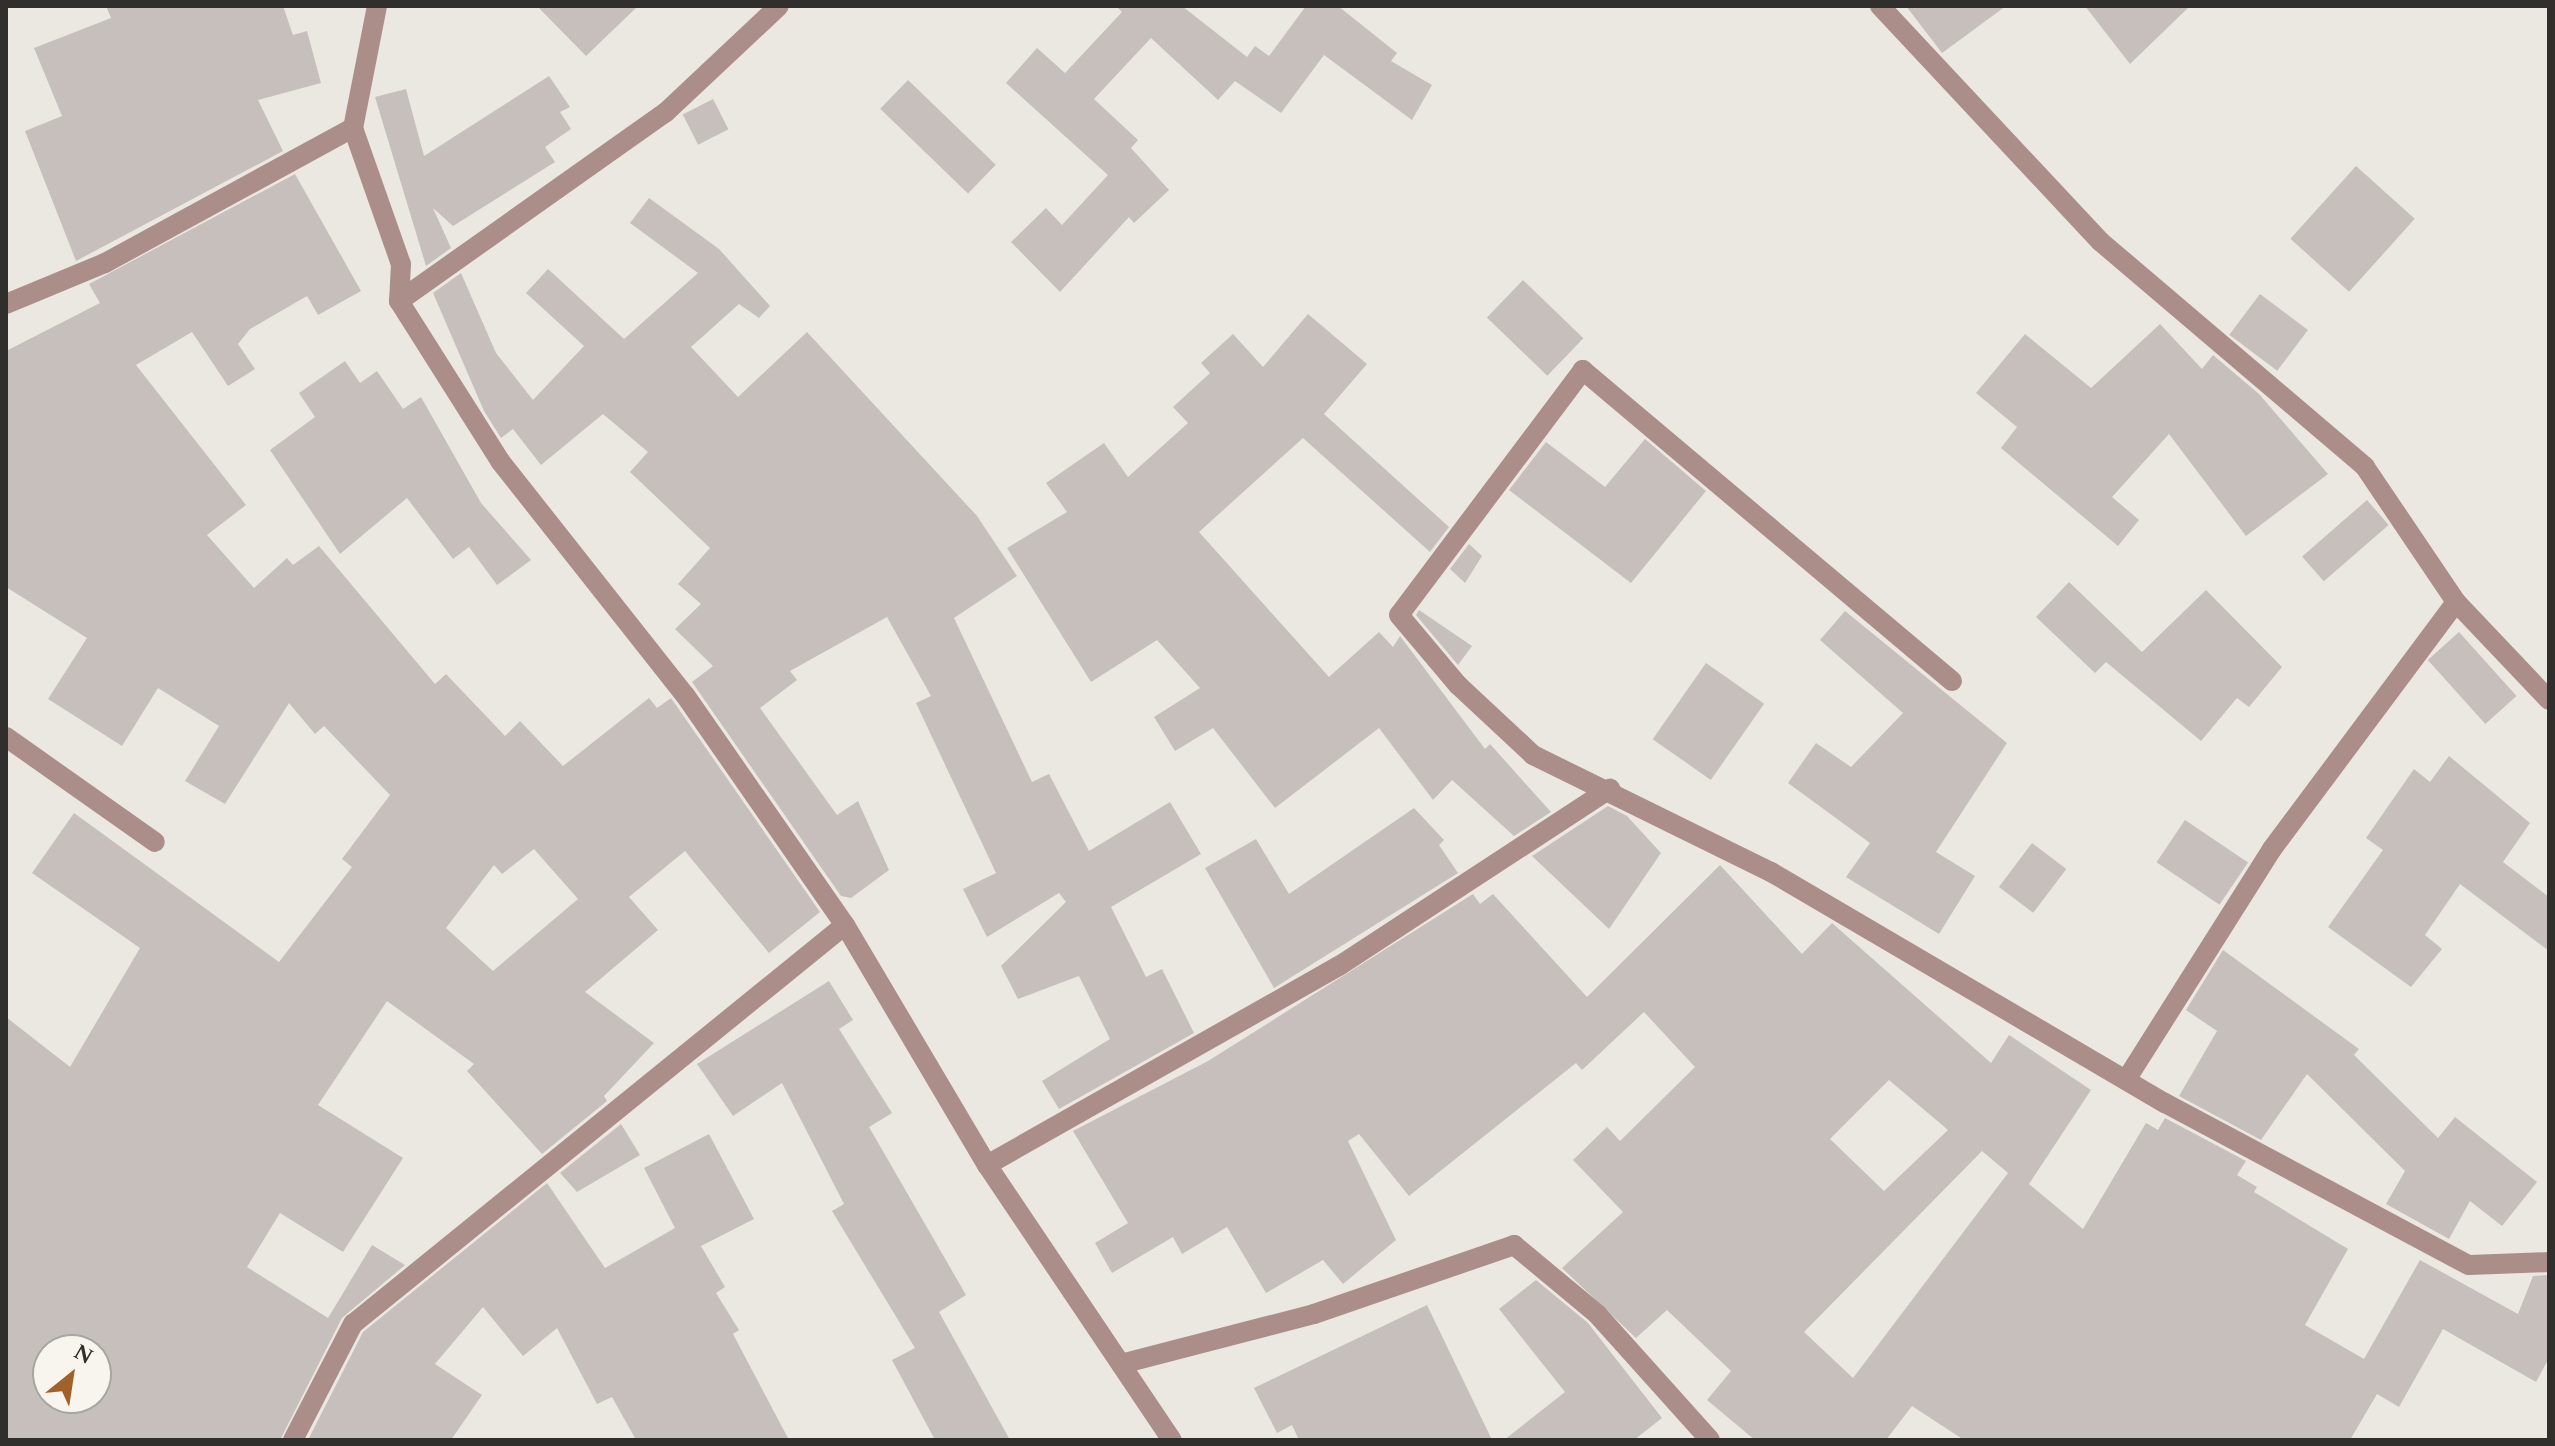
<!DOCTYPE html>
<html>
<head>
<meta charset="utf-8">
<style>
  body { margin:0 }
  #map { position:relative; width:2555px; height:1446px; overflow:hidden; background:#ebe8e1; font-family:Spectral,serif }
  div>[style] { position:absolute }
  .building>* { inset:0; background:#c7bfbc; transform-origin:0 0 }
  .minor>* { height:20px; margin:-10px; padding:0 10px; transform-origin:10px; border-radius:10px; background:#ab8e89 }
  span { translate:-50% -50%; white-space:nowrap; text-align:center; line-height:1.15; -webkit-text-stroke:8px #f8f5ee; paint-order:stroke }
  .frame { position:absolute; inset:0; border:8px solid #302f2c; pointer-events:none }
  .north { position:absolute; left:32px; top:1334px; width:80px; height:80px; box-sizing:border-box; background:#f8f5ee; border:2px solid #a8a6a0; border-radius:50%; rotate:30deg; font-size:22px; font-weight:700; line-height:32px; text-align:center; color:#302f2c }
  .north::after { content:''; display:block; margin:auto; width:28px; height:36px; background:#a1612a; clip-path:polygon(50% 0,100% 100%,50% 72%,0 100%) }
</style>
</head>
<body>
<div id="map">
  <div class="building">
    <i style="clip-path:polygon(106px 6px,283px 6px,293px 35px,307px 31px,321px 83px,258px 100px,283px 151px,76px 261px,25px 131px,62px 116px,34px 48px,111px 18px)"></i>
    <i style="clip-path:polygon(537px 6px,638px 6px,586px 56px)"></i>
    <i style="clip-path:polygon(1116px 6px,1182px 6px,1247px 57px,1255px 46px,1269px 56px,1306px 6px,1338px 6px,1397px 53px,1391px 61px,1432px 85px,1412px 120px,1324px 55px,1281px 113px,1235px 81px,1218px 100px,1151px 38px,1094px 99px,1138px 140px,1131px 148px,1169px 190px,1134px 223px,1129px 217px,1060px 292px,1011px 242px,1046px 208px,1062px 225px,1108px 175px,1006px 83px,1037px 48px,1065px 73px,1122px 12px)"></i>
    <i style="clip-path:polygon(1906px 6px,2006px 6px,1942px 53px)"></i>
    <i style="clip-path:polygon(2085px 6px,2190px 6px,2130px 64px)"></i>
    <i style="clip-path:polygon(549px 76px,570px 107px,560px 112px,571px 129px,545px 147px,555px 162px,453px 226px,433px 208px,451px 248px,426px 266px,375px 97px,406px 89px,424px 156px)"></i>
    <i style="left:908px;top:80px;width:122px;height:40px;rotate:44deg"></i>
    <i style="left:713px;top:99px;width:34px;height:34px;rotate:63deg"></i>
    <i style="left:2356px;top:166px;width:79px;height:98px;rotate:42deg"></i>
    <i style="clip-path:polygon(evenodd,295px 174px,361px 291px,318px 315px,307px 296px,250px 329px,238px 344px,255px 369px,228px 386px,192px 332px,136px 365px,246px 505px,207px 535px,254px 588px,287px 558px,293px 565px,319px 546px,435px 684px,446px 674px,505px 736px,520px 721px,563px 766px,649px 698px,657px 708px,671px 698px,820px 912px,769px 953px,685px 851px,629px 897px,658px 930px,585px 992px,654px 1043px,604px 1096px,607px 1101px,542px 1154px,467px 1071px,474px 1064px,387px 1001px,318px 1105px,403px 1158px,343px 1252px,280px 1213px,247px 1267px,328px 1318px,372px 1245px,405px 1265px,342px 1318px,280px 1440px,6px 1440px,6px 1017px,70px 1067px,140px 948px,32px 873px,74px 813px,279px 962px,352px 867px,342px 859px,390px 795px,324px 726px,315px 734px,289px 703px,225px 804px,185px 781px,219px 726px,158px 688px,122px 746px,48px 699px,87px 638px,6px 587px,6px 351px,100px 303px,89px 284px,295px 174px,534px 849px,578px 899px,493px 971px,446px 928px,494px 865px,502px 874px,534px 849px,295px 174px,48px 1350px,96px 1350px,96px 1398px,48px 1398px,48px 1350px)"></i>
    <i style="clip-path:polygon(649px 198px,719px 249px,770px 306px,759px 318px,739px 304px,691px 347px,738px 397px,807px 332px,977px 516px,1017px 576px,954px 618px,1032px 782px,1049px 774px,1089px 851px,1170px 802px,1201px 854px,1111px 907px,1146px 977px,1162px 969px,1194px 1033px,1059px 1109px,1042px 1081px,1110px 1039px,1079px 976px,1018px 999px,1001px 966px,1066px 902px,1059px 893px,987px 937px,963px 889px,996px 873px,916px 703px,931px 696px,887px 617px,790px 671px,797px 680px,760px 708px,837px 815px,858px 801px,889px 870px,851px 898px,841px 896px,692px 682px,713px 666px,675px 629px,701px 604px,678px 584px,710px 548px,630px 472px,648px 452px,603px 414px,541px 465px,513px 429px,501px 438px,484px 411px,433px 293px,461px 273px,496px 353px,533px 400px,584px 346px,526px 293px,548px 269px,624px 339px,698px 273px,630px 223px)"></i>
    <i style="left:1523px;top:280px;width:84px;height:52px;rotate:44deg"></i>
    <i style="left:2260px;top:294px;width:60px;height:51px;rotate:37deg"></i>
    <i style="clip-path:polygon(1308px 314px,1367px 364px,1324px 414px,1449px 527px,1430px 552px,1303px 438px,1199px 532px,1329px 677px,1379px 632px,1393px 647px,1400px 636px,1485px 749px,1490px 744px,1551px 812px,1514px 836px,1452px 780px,1433px 800px,1379px 728px,1275px 808px,1213px 728px,1175px 751px,1154px 717px,1200px 688px,1157px 640px,1091px 682px,1007px 548px,1067px 512px,1046px 483px,1104px 443px,1128px 477px,1188px 423px,1173px 407px,1210px 373px,1201px 363px,1233px 334px,1263px 367px)"></i>
    <i style="clip-path:polygon(2160px 324px,2202px 369px,2213px 355px,2259px 394px,2328px 474px,2246px 536px,2169px 434px,2112px 497px,2139px 520px,2118px 546px,2001px 448px,2017px 427px,1976px 393px,2025px 334px,2091px 388px)"></i>
    <i style="clip-path:polygon(345px 361px,360px 383px,377px 371px,403px 409px,421px 397px,481px 503px,531px 560px,497px 585px,469px 547px,453px 559px,407px 498px,340px 554px,270px 450px,315px 417px,299px 393px)"></i>
    <i style="clip-path:polygon(1645px 439px,1706px 491px,1631px 583px,1509px 490px,1546px 442px,1605px 487px)"></i>
    <i style="left:2367px;top:500px;width:33px;height:86px;rotate:49deg"></i>
    <i style="clip-path:polygon(1469px 544px,1482px 556px,1465px 583px,1450px 569px)"></i>
    <i style="clip-path:polygon(2069px 582px,2142px 652px,2206px 590px,2282px 667px,2249px 707px,2237px 698px,2201px 741px,2106px 662px,2095px 673px,2036px 617px)"></i>
    <i style="clip-path:polygon(1419px 610px,1472px 646px,1458px 665px,1416px 615px)"></i>
    <i style="clip-path:polygon(1845px 611px,2007px 743px,1936px 852px,1975px 876px,1939px 934px,1846px 877px,1870px 843px,1788px 783px,1816px 743px,1851px 767px,1903px 713px,1820px 640px)"></i>
    <i style="left:2459px;top:632px;width:86px;height:42px;rotate:48deg"></i>
    <i style="left:1706px;top:663px;width:71px;height:93px;rotate:35deg"></i>
    <i style="clip-path:polygon(2449px 756px,2530px 823px,2503px 862px,2549px 897px,2549px 951px,2460px 884px,2425px 935px,2442px 949px,2411px 987px,2328px 927px,2383px 850px,2366px 838px,2414px 769px,2430px 782px)"></i>
    <i style="clip-path:polygon(1608px 806px,1627px 816px,1661px 853px,1609px 929px,1532px 856px)"></i>
    <i style="clip-path:polygon(1414px 808px,1444px 840px,1439px 845px,1458px 873px,1274px 988px,1205px 868px,1256px 839px,1289px 894px)"></i>
    <i style="left:2185px;top:820px;width:76px;height:51px;rotate:34deg"></i>
    <i style="left:2032px;top:843px;width:43px;height:55px;rotate:37deg"></i>
    <i style="clip-path:polygon(evenodd,1720px 865px,1802px 954px,1832px 923px,1991px 1063px,2009px 1035px,2091px 1090px,2029px 1184px,2083px 1229px,2146px 1123px,2158px 1130px,2165px 1118px,2246px 1161px,2237px 1175px,2257px 1187px,2254px 1192px,2348px 1249px,2305px 1325px,2364px 1359px,2420px 1260px,2518px 1314px,2533px 1276px,2549px 1275px,2549px 1358px,2536px 1382px,2443px 1329px,2399px 1407px,2377px 1394px,2350px 1440px,1964px 1440px,1912px 1406px,1886px 1440px,1755px 1440px,1707px 1400px,1731px 1371px,1667px 1310px,1636px 1338px,1562px 1268px,1623px 1212px,1573px 1160px,1607px 1127px,1620px 1141px,1695px 1067px,1644px 1012px,1582px 1070px,1576px 1063px,1409px 1196px,1359px 1134px,1348px 1141px,1396px 1240px,1343px 1284px,1323px 1260px,1266px 1293px,1227px 1227px,1182px 1254px,1173px 1237px,1112px 1273px,1095px 1243px,1128px 1223px,1073px 1131px,1208px 1061px,1473px 894px,1480px 904px,1493px 894px,1587px 997px,1720px 865px,1889px 1080px,1948px 1130px,1884px 1191px,1830px 1139px,1889px 1080px,1720px 865px,1982px 1151px,2008px 1173px,1853px 1378px,1804px 1332px,1982px 1151px)"></i>
    <i style="clip-path:polygon(2223px 950px,2359px 1049px,2354px 1055px,2438px 1138px,2455px 1117px,2537px 1182px,2502px 1226px,2470px 1201px,2449px 1239px,2386px 1204px,2405px 1171px,2307px 1074px,2261px 1140px,2179px 1096px,2217px 1031px,2186px 1010px)"></i>
    <i style="clip-path:polygon(829px 981px,853px 1020px,839px 1029px,892px 1113px,869px 1127px,966px 1295px,939px 1312px,1010px 1440px,935px 1440px,892px 1360px,915px 1348px,832px 1211px,844px 1204px,782px 1083px,733px 1116px,697px 1064px)"></i>
    <i style="clip-path:polygon(621px 1124px,640px 1155px,577px 1192px,560px 1173px)"></i>
    <i style="clip-path:polygon(709px 1134px,754px 1219px,701px 1246px,725px 1287px,716px 1293px,739px 1330px,733px 1334px,789px 1440px,636px 1440px,612px 1397px,597px 1404px,557px 1328px,523px 1356px,483px 1307px,435px 1364px,482px 1395px,451px 1440px,308px 1440px,363px 1332px,547px 1183px,605px 1268px,675px 1228px,644px 1168px)"></i>
    <i style="clip-path:polygon(1536px 1280px,1588px 1323px,1662px 1418px,1634px 1440px,1504px 1440px,1565px 1392px,1499px 1309px)"></i>
    <i style="clip-path:polygon(1427px 1305px,1492px 1440px,1299px 1440px,1292px 1425px,1277px 1433px,1254px 1388px)"></i>
  </div>
  <div class="minor">
    <i style="left:377px;top:6px;width:124px;rotate:101.1deg"></i>
    <i style="left:353px;top:128px;width:144px;rotate:70.6deg"></i>
    <i style="left:401px;top:264px;width:37px;rotate:93deg"></i>
    <i style="left:399px;top:301px;width:189px;rotate:57.7deg"></i>
    <i style="left:500px;top:461px;width:298px;rotate:51.7deg"></i>
    <i style="left:685px;top:695px;width:280px;rotate:55.2deg"></i>
    <i style="left:845px;top:925px;width:279px;rotate:59.4deg"></i>
    <i style="left:987px;top:1165px;width:331px;rotate:56.1deg"></i>
    <i style="left:1880px;top:6px;width:323px;rotate:46.9deg"></i>
    <i style="left:2101px;top:242px;width:347px;rotate:40.4deg"></i>
    <i style="left:2365px;top:467px;width:163px;rotate:56deg"></i>
    <i style="left:2456px;top:602px;width:135px;rotate:46.5deg"></i>
    <i style="left:399px;top:301px;width:326px;rotate:-35.3deg"></i>
    <i style="left:665px;top:113px;width:156px;rotate:-43.2deg"></i>
    <i style="left:6px;top:304px;width:107px;rotate:-22.5deg"></i>
    <i style="left:105px;top:263px;width:282px;rotate:-28.6deg"></i>
    <i style="left:1952px;top:681px;width:483px;rotate:-139.9deg"></i>
    <i style="left:1583px;top:370px;width:306px;rotate:126.9deg"></i>
    <i style="left:1399px;top:615px;width:92px;rotate:49.9deg"></i>
    <i style="left:1458px;top:685px;width:103px;rotate:43deg"></i>
    <i style="left:1533px;top:755px;width:265px;rotate:26.2deg"></i>
    <i style="left:1771px;top:872px;width:457px;rotate:30.4deg"></i>
    <i style="left:2165px;top:1103px;width:344px;rotate:28.1deg"></i>
    <i style="left:2469px;top:1265px;width:80px;rotate:-2.1deg"></i>
    <i style="left:6px;top:737px;width:182px;rotate:35.2deg"></i>
    <i style="left:2126px;top:1080px;width:273px;rotate:-57.7deg"></i>
    <i style="left:2272px;top:849px;width:308px;rotate:-53.3deg"></i>
    <i style="left:987px;top:1165px;width:404px;rotate:-29.5deg"></i>
    <i style="left:1339px;top:966px;width:324px;rotate:-33.2deg"></i>
    <i style="left:1121px;top:1364px;width:199px;rotate:-14.5deg"></i>
    <i style="left:1314px;top:1314px;width:212px;rotate:-19deg"></i>
    <i style="left:1514px;top:1245px;width:108px;rotate:39.7deg"></i>
    <i style="left:1597px;top:1314px;width:169px;rotate:48.1deg"></i>
    <i style="left:293px;top:1440px;width:131px;rotate:-62.7deg"></i>
    <i style="left:353px;top:1324px;width:633px;rotate:-39.04deg"></i>
  </div>
  <div class="frame"></div>
  <div class="north">N</div>
</div>
</body>
</html>
